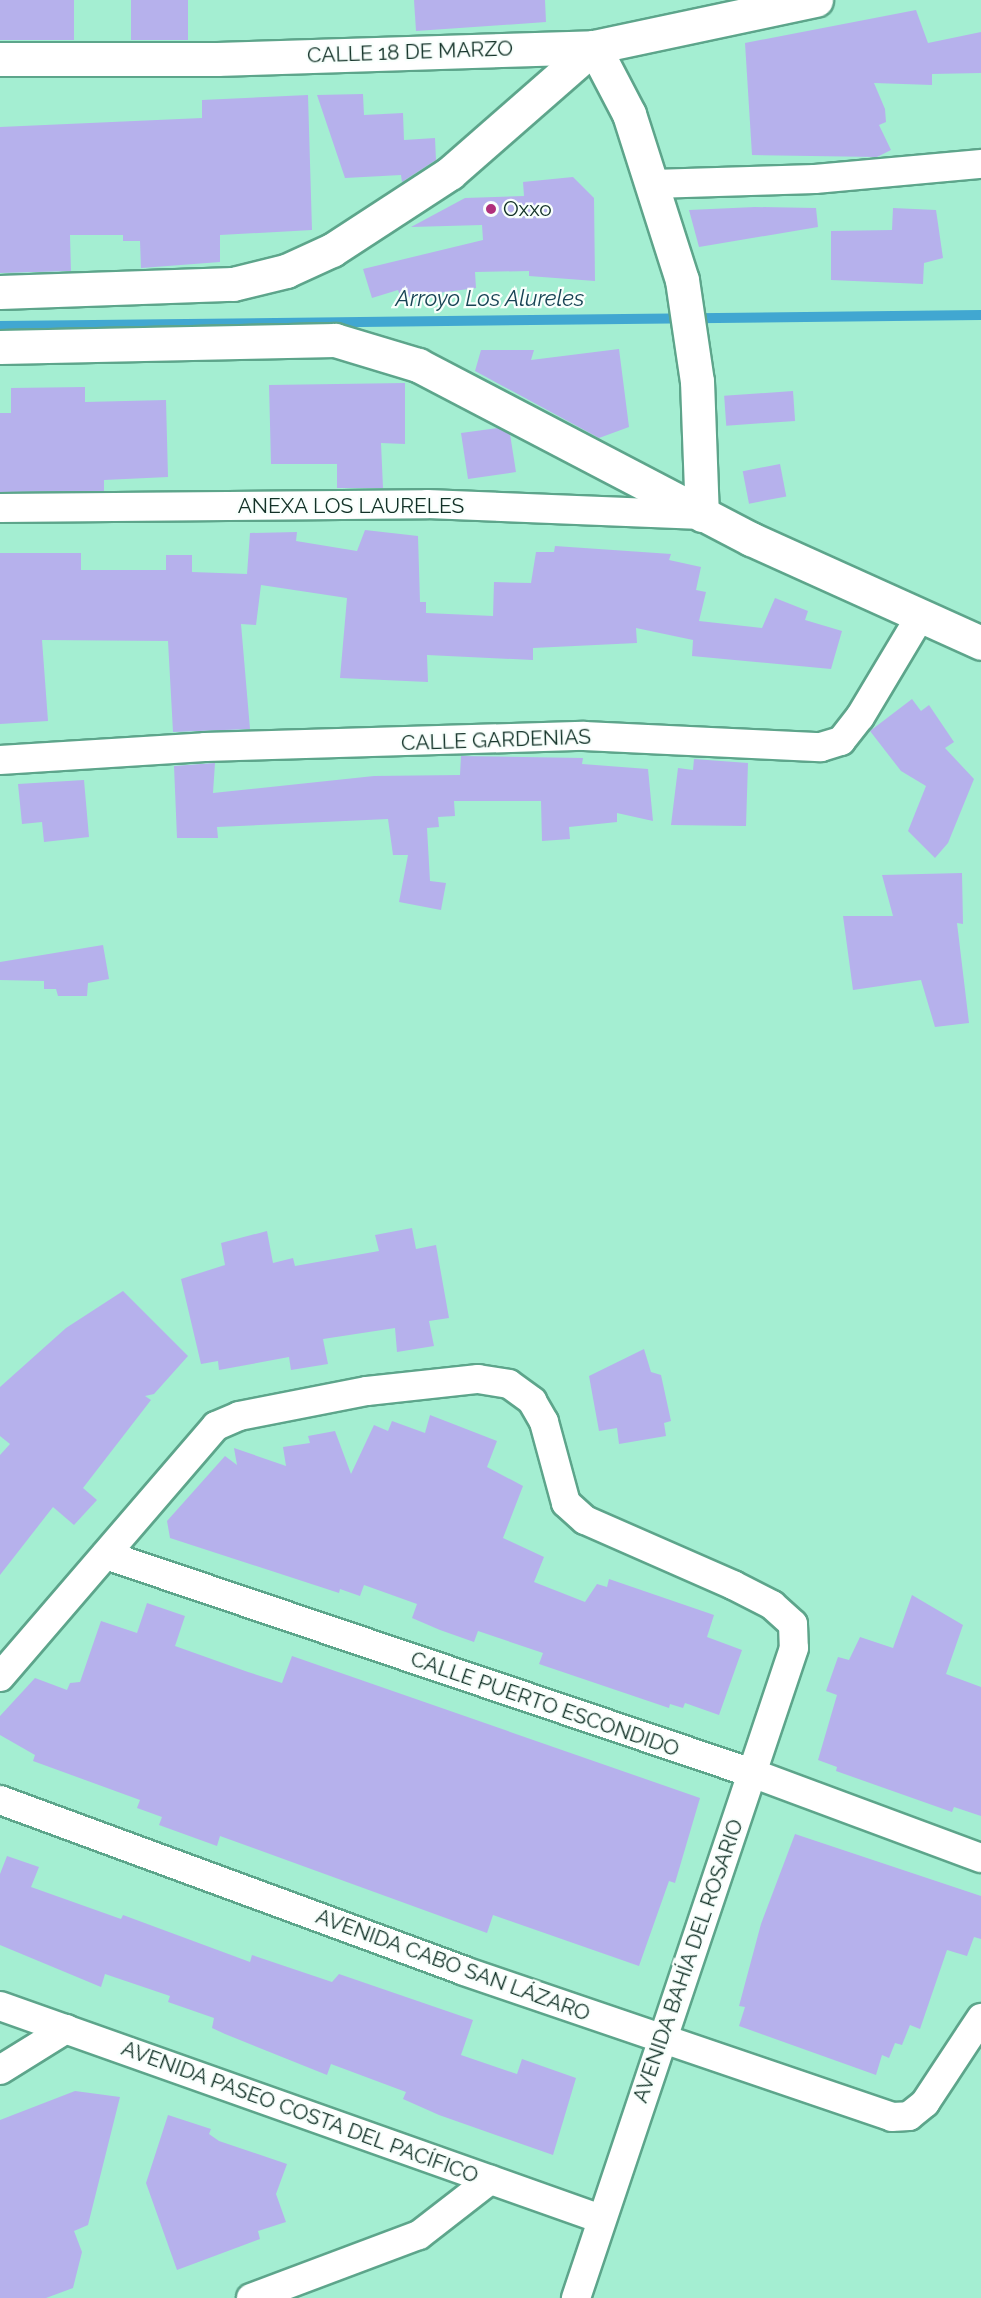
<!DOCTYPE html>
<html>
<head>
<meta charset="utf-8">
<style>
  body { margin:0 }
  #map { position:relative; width:981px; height:2298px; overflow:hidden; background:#a4eed2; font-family:Raleway,sans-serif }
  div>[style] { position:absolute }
  .stream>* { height:10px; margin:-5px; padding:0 5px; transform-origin:5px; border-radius:5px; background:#41a7d1 }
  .building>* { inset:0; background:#b6b1ec; transform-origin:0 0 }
  .roads { filter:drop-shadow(2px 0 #5da58b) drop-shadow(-2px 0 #5da58b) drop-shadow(0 2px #5da58b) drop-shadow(0 -2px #5da58b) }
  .minor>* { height:28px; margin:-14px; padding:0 14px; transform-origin:14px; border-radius:14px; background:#fff }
  .secondary>* { height:33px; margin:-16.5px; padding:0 16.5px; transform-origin:16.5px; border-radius:16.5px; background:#fff }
  .dots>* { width:16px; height:16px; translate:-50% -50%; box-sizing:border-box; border:3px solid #f8fffc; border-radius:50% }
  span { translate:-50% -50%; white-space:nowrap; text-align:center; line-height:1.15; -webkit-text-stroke:4.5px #f8fffc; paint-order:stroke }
  .street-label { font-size:21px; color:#123127 }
  .poi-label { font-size:21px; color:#123127 }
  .left { translate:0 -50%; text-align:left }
  .water-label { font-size:22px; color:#174354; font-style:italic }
</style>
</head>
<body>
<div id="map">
  <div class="stream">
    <i style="left:0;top:326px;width:981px;rotate:-0.64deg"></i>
  </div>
  <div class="building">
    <i style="left:0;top:0;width:74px;height:40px"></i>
    <i style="left:131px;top:0;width:57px;height:40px"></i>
    <i style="clip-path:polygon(414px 0,545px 0,546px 22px,416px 31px)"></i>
    <i style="clip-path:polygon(916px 10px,928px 43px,981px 32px,981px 73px,932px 74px,932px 85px,874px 83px,885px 109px,886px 122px,879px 125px,891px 150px,877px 157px,752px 155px,745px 43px)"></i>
    <i style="clip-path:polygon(363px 94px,364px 115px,403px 113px,404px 140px,435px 138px,436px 160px,402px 182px,401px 175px,345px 178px,317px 95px)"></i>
    <i style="clip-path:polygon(308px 95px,312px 230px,220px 235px,220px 262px,141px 268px,140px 241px,123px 241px,123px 235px,70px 235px,71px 271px,0 273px,0 127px,202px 118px,202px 100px)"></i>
    <i style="clip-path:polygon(573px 177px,594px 198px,595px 281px,529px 276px,529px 271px,475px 272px,476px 288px,401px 298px,398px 290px,372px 298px,363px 269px,483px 240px,482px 225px,411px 227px,465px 198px,524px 196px,523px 182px)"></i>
    <i style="clip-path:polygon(755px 207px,816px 208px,818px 227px,699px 247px,689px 210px)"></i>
    <i style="clip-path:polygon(893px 208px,936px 210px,943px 258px,924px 263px,923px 284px,831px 280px,831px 231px,892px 230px)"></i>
    <i style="clip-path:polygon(619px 349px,629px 427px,599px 438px,475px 371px,481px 350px,534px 350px,531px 360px)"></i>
    <i style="clip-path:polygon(405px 383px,405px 444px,381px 443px,383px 488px,337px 488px,337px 464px,271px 464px,269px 385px)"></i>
    <i style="clip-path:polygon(85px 387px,85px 402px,166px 400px,168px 477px,104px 480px,104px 491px,0 492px,0 413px,11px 413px,11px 388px)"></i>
    <i style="left:793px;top:391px;width:30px;height:69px;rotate:86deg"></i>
    <i style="clip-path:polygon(498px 428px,510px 434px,516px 472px,468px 479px,461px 433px)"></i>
    <i style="left:780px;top:464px;width:33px;height:38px;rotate:79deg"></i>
    <i style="clip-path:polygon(365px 530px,418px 536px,420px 602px,426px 602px,426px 613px,493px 616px,494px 582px,531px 583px,536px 552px,554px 552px,555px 546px,671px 554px,669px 560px,701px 567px,696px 590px,706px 592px,699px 621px,762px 628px,775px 598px,808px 611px,805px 620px,842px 631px,831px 669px,692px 656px,693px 640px,636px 628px,637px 643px,533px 648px,533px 660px,427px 655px,428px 682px,340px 678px,347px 598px,261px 585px,256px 625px,241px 624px,250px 729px,173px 732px,168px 641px,42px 640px,48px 721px,0 724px,0 553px,81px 553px,81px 570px,166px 570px,166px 555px,192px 555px,192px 572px,247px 574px,250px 533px,297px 532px,296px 541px,357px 551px)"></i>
    <i style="clip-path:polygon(912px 699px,921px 711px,929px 705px,954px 742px,945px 748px,974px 779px,948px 843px,935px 858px,908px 831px,926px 786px,901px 771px,870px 731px)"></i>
    <i style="clip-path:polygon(461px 756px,583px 758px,582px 764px,648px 769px,653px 821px,617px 813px,617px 822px,569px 827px,570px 839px,542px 841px,541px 801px,454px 801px,455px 816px,438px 817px,439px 827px,427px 828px,430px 881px,446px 883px,441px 910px,399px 902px,408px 855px,393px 855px,388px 819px,217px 827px,218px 838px,177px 838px,174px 766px,215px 763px,213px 793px,374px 776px,460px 775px)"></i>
    <i style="clip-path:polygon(694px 759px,748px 763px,746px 826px,671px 825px,678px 768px,693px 770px)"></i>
    <i style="clip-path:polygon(84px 780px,89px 837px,44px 842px,42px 822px,22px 824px,18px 784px)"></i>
    <i style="clip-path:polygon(962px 873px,963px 924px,957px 923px,969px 1023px,935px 1027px,921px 980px,853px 990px,843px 916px,893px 916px,882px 875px)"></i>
    <i style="clip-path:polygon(103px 945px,109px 979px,88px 983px,87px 996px,58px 996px,56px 989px,44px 989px,44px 981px,0 980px,0 962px)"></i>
    <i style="clip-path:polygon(412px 1228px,416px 1249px,436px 1245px,449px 1318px,429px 1321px,434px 1346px,397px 1352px,395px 1328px,323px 1339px,328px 1364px,291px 1370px,289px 1357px,219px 1370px,218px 1361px,201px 1364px,181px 1279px,225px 1265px,221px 1243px,267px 1231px,273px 1263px,293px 1258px,295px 1266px,379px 1251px,375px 1235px)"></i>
    <i style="clip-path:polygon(123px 1291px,188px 1356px,154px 1394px,145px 1396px,151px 1400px,83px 1488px,97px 1500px,74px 1525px,53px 1507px,0 1575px,0 1455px,10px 1444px,0 1436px,0 1387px,66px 1328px)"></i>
    <i style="clip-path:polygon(644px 1349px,651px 1372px,661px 1375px,671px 1421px,664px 1423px,666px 1436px,619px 1444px,617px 1428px,599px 1431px,589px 1376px)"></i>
    <i style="clip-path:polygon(430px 1415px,497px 1441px,487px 1467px,523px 1486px,503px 1538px,544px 1557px,534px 1582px,585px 1602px,597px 1584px,607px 1587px,609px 1579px,714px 1615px,707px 1637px,742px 1650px,719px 1715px,685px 1703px,683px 1708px,670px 1704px,669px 1708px,539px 1664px,543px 1653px,478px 1631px,474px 1642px,440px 1630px,412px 1618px,417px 1604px,364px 1585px,360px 1596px,340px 1589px,339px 1593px,170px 1538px,167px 1521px,225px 1456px,237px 1465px,234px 1448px,286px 1466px,283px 1447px,310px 1443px,308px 1436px,335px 1431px,351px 1474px,374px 1425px,388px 1431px,392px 1421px,425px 1433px)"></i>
    <i style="clip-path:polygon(912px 1595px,963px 1625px,946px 1674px,981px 1687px,981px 1816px,954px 1807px,952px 1812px,836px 1771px,837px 1767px,818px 1760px,837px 1695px,826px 1691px,838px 1657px,849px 1660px,860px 1637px,893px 1648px)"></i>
    <i style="clip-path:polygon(147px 1603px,185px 1616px,175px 1646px,248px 1672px,282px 1683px,292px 1656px,700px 1798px,675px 1883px,669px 1881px,639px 1966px,493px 1915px,487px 1933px,220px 1836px,217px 1846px,159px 1825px,162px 1817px,137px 1808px,140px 1800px,33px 1761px,35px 1755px,0 1735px,0 1716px,35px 1678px,67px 1690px,70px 1683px,80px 1682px,101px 1621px,137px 1633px)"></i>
    <i style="clip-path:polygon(795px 1834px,981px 1896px,981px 1939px,974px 1937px,967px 1956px,947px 1950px,920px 2029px,910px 2025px,902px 2045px,895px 2043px,889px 2058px,882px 2055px,876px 2075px,739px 2026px,745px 2007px,739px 2006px,761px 1924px)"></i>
    <i style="clip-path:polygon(7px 1856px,39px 1867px,31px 1887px,121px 1919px,123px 1915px,250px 1962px,252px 1955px,332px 1982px,339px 1974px,473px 2020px,461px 2055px,517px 2074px,522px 2059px,576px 2078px,553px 2155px,439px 2115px,403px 2099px,406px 2092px,331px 2064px,327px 2075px,225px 2034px,212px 2028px,214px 2018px,168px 2002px,170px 1996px,105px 1974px,101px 1987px,0 1945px,0 1874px)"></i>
    <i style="clip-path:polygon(75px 2091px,120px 2097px,88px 2225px,74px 2231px,82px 2252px,73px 2288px,46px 2298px,0 2298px,0 2120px)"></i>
    <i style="clip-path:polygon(168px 2115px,211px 2129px,209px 2134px,219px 2141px,287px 2164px,276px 2194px,286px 2222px,258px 2231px,260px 2239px,177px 2270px,146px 2183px)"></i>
  </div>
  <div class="roads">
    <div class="minor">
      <i style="left:653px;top:184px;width:162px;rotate:-1.8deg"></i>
      <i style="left:815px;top:179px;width:167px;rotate:-5.2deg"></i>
      <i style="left:0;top:508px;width:427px;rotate:-0.5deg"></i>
      <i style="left:427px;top:504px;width:275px;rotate:2.3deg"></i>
      <i style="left:0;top:760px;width:205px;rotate:-3.6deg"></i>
      <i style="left:205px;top:747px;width:379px;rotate:-1.7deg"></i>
      <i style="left:584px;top:736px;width:237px;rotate:2.7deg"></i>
      <i style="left:821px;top:747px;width:21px;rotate:-17deg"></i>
      <i style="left:841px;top:741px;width:31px;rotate:-52deg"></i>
      <i style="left:860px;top:717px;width:119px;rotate:-59.1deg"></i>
      <i style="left:106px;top:1555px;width:682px;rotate:18.65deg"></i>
      <i style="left:752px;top:1773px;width:244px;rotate:20.4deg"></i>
      <i style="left:0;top:1677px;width:331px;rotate:-49.3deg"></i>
      <i style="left:216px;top:1426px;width:25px;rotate:-23deg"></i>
      <i style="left:239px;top:1416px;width:130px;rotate:-11.1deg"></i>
      <i style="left:367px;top:1391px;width:112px;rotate:-6.2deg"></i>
      <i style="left:478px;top:1379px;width:31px;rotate:9deg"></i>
      <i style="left:509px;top:1384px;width:29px;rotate:36deg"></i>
      <i style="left:532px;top:1401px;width:24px;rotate:60deg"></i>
      <i style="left:544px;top:1422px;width:84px;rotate:74.8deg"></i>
      <i style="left:566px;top:1503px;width:25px;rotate:42deg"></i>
      <i style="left:585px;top:1520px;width:162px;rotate:23.7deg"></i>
      <i style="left:733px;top:1585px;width:44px;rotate:27.1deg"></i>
      <i style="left:772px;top:1605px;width:28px;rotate:42deg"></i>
      <i style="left:793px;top:1624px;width:24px;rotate:88deg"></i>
      <i style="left:794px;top:1648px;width:686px;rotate:108.54deg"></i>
      <i style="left:0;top:1800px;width:495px;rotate:20.2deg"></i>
      <i style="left:464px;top:1971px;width:452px;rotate:18.8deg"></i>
      <i style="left:892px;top:2117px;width:17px;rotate:-3deg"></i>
      <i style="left:909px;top:2116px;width:21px;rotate:-39deg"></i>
      <i style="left:925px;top:2103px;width:102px;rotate:-56.6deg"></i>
      <i style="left:0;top:2006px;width:638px;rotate:19.51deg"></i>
      <i style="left:0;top:2070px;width:78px;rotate:-31.8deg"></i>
      <i style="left:251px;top:2298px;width:179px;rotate:-20.6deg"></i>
      <i style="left:419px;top:2235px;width:90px;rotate:-37.8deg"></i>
    </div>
    <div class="secondary">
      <i style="left:594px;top:47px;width:76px;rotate:62.4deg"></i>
      <i style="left:629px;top:114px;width:174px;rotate:72.3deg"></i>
      <i style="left:682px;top:280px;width:102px;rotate:81.6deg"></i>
      <i style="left:697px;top:381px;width:134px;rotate:87.9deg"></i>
      <i style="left:0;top:59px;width:217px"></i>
      <i style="left:217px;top:59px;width:377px;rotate:-1.8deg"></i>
      <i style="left:594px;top:47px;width:227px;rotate:-12deg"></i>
      <i style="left:0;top:292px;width:233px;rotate:-2deg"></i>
      <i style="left:233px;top:284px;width:55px;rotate:-13.8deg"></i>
      <i style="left:286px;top:271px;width:51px;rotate:-24.5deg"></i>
      <i style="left:332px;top:250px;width:141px;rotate:-33.1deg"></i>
      <i style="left:450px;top:173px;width:191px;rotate:-41.2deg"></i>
      <i style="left:0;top:347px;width:335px;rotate:-1.2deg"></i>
      <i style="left:335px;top:340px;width:87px;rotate:16.8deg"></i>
      <i style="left:418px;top:365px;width:376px;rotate:27.6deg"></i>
      <i style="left:751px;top:539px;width:252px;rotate:24.3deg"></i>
    </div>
  </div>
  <div class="dots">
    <i style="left:491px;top:209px;background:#b0307c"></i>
  </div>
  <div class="street-label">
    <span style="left:410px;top:52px;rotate:-2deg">CALLE 18 DE MARZO</span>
    <span style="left:351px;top:506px">ANEXA LOS LAURELES</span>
    <span style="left:496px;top:740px;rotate:-2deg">CALLE GARDENIAS</span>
    <span style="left:545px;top:1704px;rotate:19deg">CALLE PUERTO ESCONDIDO</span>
    <span style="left:688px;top:1961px;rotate:-71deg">AVENIDA BAHÍA DEL ROSARIO</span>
    <span style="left:453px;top:1965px;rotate:20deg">AVENIDA CABO SAN LÁZARO</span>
    <span style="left:300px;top:2112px;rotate:20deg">AVENIDA PASEO COSTA DEL PACÍFICO</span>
  </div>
  <div class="poi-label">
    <span class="left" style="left:503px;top:209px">Oxxo</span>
  </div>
  <div class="water-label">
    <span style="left:490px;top:299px">Arroyo Los Alureles</span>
  </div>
</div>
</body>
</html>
